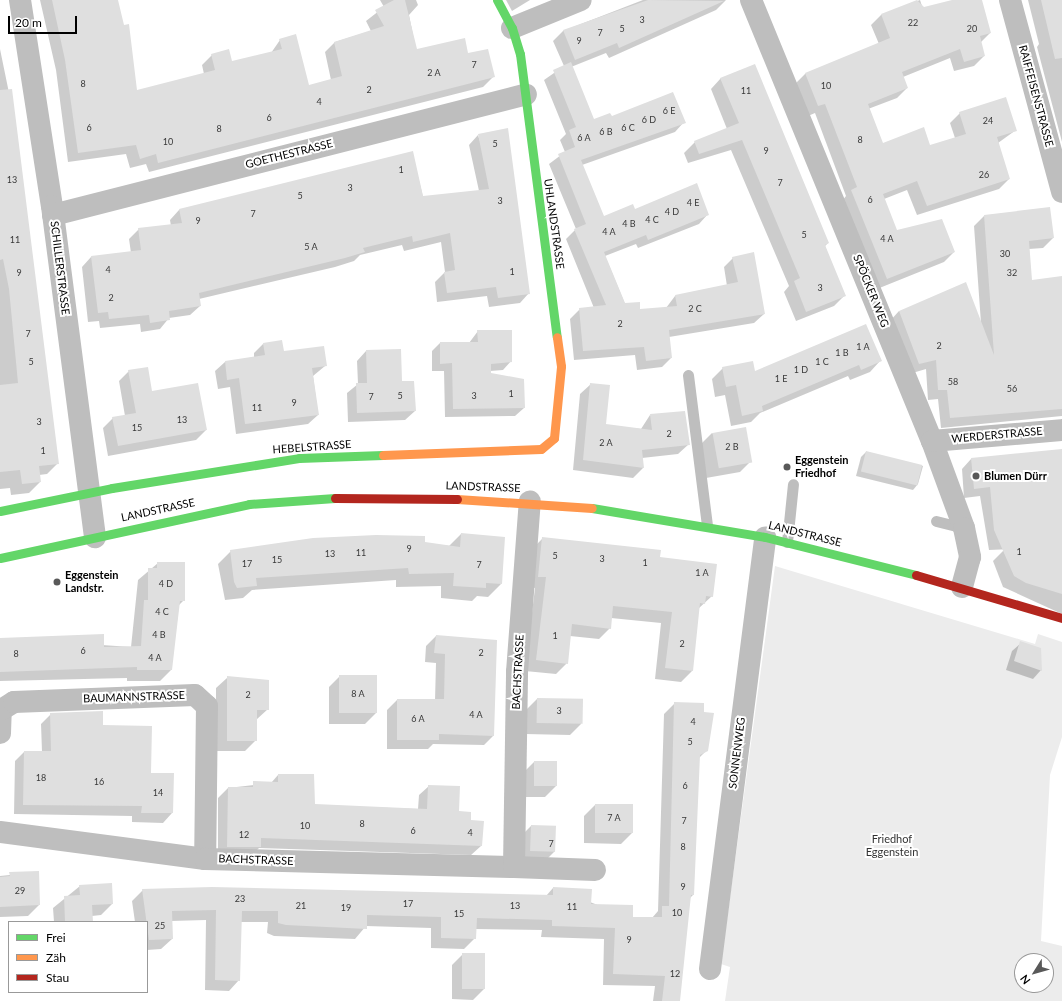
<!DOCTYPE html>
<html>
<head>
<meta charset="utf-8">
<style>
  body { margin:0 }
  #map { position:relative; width:1062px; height:1001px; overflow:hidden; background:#fff; font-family:Lato,sans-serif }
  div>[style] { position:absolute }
  .green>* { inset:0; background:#ececec }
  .shadow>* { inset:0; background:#0003 }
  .building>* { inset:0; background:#dfdfdf; transform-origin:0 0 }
  .lane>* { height:11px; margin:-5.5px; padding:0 5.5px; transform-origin:5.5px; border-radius:5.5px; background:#bebebe }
  .street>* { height:22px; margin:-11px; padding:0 11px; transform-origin:11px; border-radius:11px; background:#bebebe }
  .fast>* { height:9px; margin:-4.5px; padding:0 4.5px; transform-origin:4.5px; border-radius:4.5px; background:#63d668 }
  .slow>* { height:9px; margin:-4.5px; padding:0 4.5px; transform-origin:4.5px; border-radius:4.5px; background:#ff974d }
  .jam>* { height:9px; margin:-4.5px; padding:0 4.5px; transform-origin:4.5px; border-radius:4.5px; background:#b3261e }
  .dots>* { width:11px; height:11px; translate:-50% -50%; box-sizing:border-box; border:2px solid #fff; border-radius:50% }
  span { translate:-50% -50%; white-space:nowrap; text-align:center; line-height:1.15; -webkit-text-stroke:4px #fff; paint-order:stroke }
  .number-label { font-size:9px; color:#383838 }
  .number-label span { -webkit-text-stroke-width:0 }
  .street-label { font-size:11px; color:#000 }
  .poi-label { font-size:11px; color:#000; font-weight:700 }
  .left { translate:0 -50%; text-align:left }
  .park-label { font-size:11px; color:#333 }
  .legend { position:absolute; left:8px; top:921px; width:140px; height:72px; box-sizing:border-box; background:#fff; border:1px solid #999; margin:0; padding:5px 7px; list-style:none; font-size:12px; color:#000 }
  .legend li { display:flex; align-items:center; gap:8px; height:20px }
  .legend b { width:20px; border:1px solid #999 }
  .north { position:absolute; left:1014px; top:953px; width:40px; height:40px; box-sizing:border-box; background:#fff; border:1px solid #999; border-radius:50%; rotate:233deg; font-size:11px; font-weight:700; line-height:16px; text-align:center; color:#000 }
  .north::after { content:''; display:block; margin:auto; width:14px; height:18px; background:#595959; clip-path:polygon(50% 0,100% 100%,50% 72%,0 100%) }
  .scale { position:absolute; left:8px; top:16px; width:69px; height:18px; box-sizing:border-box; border:2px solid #000; border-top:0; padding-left:5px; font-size:12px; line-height:14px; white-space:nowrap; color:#000; -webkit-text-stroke:3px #fff; paint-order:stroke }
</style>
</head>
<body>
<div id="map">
  <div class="green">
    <i style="clip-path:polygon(evenodd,775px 566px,1035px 644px,1038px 634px,1062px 642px,1062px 737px,1050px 775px,1041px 941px,1062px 946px,1062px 1001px,725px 1001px,730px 967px,721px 964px,775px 566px,1022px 961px,1046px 961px,1046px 985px,1022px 985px,1022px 961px)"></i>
  </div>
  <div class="shadow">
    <i style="clip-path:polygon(40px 0,117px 0,136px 92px,204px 74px,202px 65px,212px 55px,231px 63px,271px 53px,280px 40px,308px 86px,331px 80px,325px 52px,335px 42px,371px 31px,366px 21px,384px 7px,380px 0,416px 0,418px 5px,409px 15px,416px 50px,468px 54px,493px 77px,483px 87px,149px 172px,146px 164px,130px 168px,126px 154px,68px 162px,56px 70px)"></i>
    <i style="clip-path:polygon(506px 0,530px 0,512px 11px)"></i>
    <i style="clip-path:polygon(643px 0,726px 0,716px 10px,609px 58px,606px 53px,571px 67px,593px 121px,611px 118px,684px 122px,675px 132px,582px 165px,604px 218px,634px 210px,708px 214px,699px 224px,638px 248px,636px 244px,605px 256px,625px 304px,640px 310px,666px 308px,675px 296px,727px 286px,724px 267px,733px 258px,764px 314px,754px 323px,669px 337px,671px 358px,662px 367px,637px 370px,635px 355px,574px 360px,570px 319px,580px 309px,594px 308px,566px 239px,576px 229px,549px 164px,565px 152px,560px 140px,566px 134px,544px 80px,564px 66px,553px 41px,563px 31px)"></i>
    <i style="clip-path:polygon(920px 0,923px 9px,957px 0,981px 0,990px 33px,980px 43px,984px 56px,974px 66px,954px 71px,950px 58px,903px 77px,907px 88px,897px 98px,868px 109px,882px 144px,930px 146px,955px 138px,950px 123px,960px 113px,1016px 130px,998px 143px,1009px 179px,999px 189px,917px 215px,907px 190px,884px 199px,896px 231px,954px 252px,944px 262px,877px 289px,842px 201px,846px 196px,815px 113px,808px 116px,795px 84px,805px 74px,879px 44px,871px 25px,881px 15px)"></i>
    <i style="clip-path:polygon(1028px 0,1062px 0,1062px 142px,1037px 47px,1039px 44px)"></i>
    <i style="clip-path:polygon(0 49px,16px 127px,58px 463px,47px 474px,39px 475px,40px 482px,29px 493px,11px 495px,10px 488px,0 489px)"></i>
    <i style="clip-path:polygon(721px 78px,828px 243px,825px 246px,844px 296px,834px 306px,796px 321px,784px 292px,789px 286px,731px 150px,688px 163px,684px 153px,695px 142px,727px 129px,711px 89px)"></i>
    <i style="clip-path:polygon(478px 135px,529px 293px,520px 303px,489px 307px,487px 296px,437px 302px,435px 282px,445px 272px,441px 242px,404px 251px,402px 245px,360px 255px,354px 261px,335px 267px,199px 299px,200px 306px,190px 315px,169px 318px,160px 329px,141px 332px,140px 324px,100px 328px,99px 321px,88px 322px,82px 267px,91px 257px,131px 253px,129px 239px,139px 229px,171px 226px,170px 220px,179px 210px,412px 152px,423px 197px,479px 191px,469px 145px)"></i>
    <i style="clip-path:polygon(984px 216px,1053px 238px,1043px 248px,1029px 249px,1031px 281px,1062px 285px,1062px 416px,941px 428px,938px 399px,928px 400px,926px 369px,909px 374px,889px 322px,899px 311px,981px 323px,974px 226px)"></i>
    <i style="clip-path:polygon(478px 331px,511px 361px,503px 370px,490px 371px,490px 374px,524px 408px,515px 416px,445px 417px,444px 371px,432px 371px,432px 351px,440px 343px,469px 343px)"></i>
    <i style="clip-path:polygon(263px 344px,325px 366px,313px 376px,318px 415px,308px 424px,236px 434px,230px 387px,218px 389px,215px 371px,225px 362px,254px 358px,254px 353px)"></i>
    <i style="clip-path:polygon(366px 351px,401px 382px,415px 411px,405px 420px,348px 422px,347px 393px,358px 384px,357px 361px)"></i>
    <i style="clip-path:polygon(880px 361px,870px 372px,850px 380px,848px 376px,760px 413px,751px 422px,731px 426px,725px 395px,715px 397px,712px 379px,723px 368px,754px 373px)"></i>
    <i style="clip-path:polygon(129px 371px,151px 392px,206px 430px,196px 440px,108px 456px,103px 428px,113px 418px,125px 416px,119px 381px)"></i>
    <i style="clip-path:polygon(591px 384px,604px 425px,641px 429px,650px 415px,689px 444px,678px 454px,642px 458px,643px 468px,633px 478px,573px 470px,580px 394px)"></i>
    <i style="clip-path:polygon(712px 433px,751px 461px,740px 472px,706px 478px,701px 444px)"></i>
    <i style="clip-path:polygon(1062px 450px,1062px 547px,989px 550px,980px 496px,964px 498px,962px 469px,971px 459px)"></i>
    <i style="clip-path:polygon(866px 452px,923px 466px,918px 484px,913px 490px,856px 476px,861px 457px)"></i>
    <i style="clip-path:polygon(461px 534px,501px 584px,488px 597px,477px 596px,472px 601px,441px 598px,441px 586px,396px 587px,396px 580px,252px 590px,243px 598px,225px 600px,218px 564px,231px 551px,424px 543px,449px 546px)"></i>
    <i style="clip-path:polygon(543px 538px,712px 596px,698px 609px,692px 671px,681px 682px,655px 679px,661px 623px,611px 618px,610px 628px,599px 639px,570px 636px,567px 663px,556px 674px,525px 671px,535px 588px,528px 587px,532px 549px)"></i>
    <i style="clip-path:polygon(1004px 550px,1062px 568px,1062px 614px,1003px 587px,993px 561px)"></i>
    <i style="clip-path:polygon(158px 563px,184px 600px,179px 605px,171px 670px,160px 681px,127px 681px,127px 678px,0 681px,0 638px,131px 647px,138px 580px)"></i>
    <i style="clip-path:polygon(436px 636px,493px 736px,484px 745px,433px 744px,428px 749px,387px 749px,387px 710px,397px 700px,435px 700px,436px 663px,425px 662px,426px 646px)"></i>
    <i style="clip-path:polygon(1021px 643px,1041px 670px,1033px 679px,1006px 670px,1012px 651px)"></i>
    <i style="clip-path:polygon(340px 676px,376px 713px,365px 724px,329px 724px,329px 687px)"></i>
    <i style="clip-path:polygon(227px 678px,268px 709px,256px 720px,256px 740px,245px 751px,216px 751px,216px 688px)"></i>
    <i style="clip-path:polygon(537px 699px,582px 700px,581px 724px,570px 735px,525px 734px,526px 710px)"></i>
    <i style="clip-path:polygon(675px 703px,703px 713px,707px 750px,699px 758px,693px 895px,689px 899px,679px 1001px,653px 1001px,655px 986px,603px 985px,604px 939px,541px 937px,542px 930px,475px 929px,475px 938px,464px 949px,431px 948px,431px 928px,366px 926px,355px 939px,274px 936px,267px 933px,268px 922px,240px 922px,239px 980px,229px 991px,205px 990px,206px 920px,171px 921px,172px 939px,161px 949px,147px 950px,147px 922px,135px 922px,132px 901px,143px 890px,546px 896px,553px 888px,632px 918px,652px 918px,658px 911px,664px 714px)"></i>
    <i style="clip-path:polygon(51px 714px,102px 726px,150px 774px,173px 774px,172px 813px,163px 823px,132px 822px,132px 816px,14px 814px,15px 761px,24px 752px,42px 752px,41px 724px)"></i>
    <i style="clip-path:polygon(534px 762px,556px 786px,545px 797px,523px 797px,523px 773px)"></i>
    <i style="clip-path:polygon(278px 775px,314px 805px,418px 809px,419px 795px,429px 786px,470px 821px,481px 846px,471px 855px,259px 848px,250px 857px,218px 856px,218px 798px,228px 788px,271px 783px)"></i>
    <i style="clip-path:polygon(595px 805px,632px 805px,632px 833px,621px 844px,584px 843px,584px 816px)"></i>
    <i style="clip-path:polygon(531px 826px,555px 851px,544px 862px,520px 862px,520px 837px)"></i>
    <i style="clip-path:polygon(38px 872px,39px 905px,28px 916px,0 917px,0 876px)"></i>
    <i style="clip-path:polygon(111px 884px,112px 904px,101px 915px,92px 916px,92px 922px,54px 922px,53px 908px,80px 886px)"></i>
    <i style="clip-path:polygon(463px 954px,484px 989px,473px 1000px,452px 999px,452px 965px)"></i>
  </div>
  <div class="building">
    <i style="clip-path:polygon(52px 0,118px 0,124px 25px,129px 24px,137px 90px,215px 70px,211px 54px,229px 49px,232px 61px,282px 49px,279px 39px,296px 34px,309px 85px,342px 76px,334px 42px,384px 26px,375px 10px,394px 0,405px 0,417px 49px,465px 38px,468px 53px,488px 49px,495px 77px,158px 163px,156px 154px,140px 159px,136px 145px,78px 153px,65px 60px)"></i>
    <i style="clip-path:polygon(648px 0,724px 1px,619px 48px,617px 43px,575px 60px,563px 30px)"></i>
    <i style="clip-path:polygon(917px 0,924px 7px,952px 0,982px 0,991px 33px,980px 36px,985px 56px,964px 62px,960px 49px,902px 72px,908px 88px,868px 104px,883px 143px,924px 127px,930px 145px,966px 134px,959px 112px,1006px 97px,1017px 131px,997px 137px,1010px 179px,927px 206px,917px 181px,883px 194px,897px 230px,942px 219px,955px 252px,887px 279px,851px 190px,857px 187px,825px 104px,818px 106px,805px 73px,890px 38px,881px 14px)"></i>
    <i style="clip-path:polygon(1041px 0,1062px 0,1062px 58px,1055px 59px)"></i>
    <i style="clip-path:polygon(571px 62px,594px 119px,610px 113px,612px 116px,673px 92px,686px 123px,581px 160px,604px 216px,633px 204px,635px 209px,697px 183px,709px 215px,648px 240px,646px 235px,604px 252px,625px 303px,640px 302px,640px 309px,677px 306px,675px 295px,738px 282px,732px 257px,754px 252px,765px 314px,669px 330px,672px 358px,646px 361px,644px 347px,583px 351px,579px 308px,606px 305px,574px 229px,586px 224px,558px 154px,575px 147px,569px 130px,576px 127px,553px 70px)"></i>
    <i style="clip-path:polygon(755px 64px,829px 243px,825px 245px,846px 296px,806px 312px,794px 281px,800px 278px,742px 140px,699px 154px,694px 141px,739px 123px,720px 78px)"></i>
    <i style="clip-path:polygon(12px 89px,59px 464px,39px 466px,41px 482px,22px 484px,20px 470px,0 472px,0 385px,18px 383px,9px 289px,3px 259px,0 260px,0 90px)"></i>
    <i style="clip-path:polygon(508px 128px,530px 294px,498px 298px,496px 287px,447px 293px,444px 272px,455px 270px,450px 233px,413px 242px,412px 236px,363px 248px,365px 252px,345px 258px,199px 293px,201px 306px,169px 311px,170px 320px,150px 323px,149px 315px,109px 319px,108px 312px,98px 313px,91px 256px,141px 250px,138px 228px,182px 223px,179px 209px,413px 151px,423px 196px,489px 189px,478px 134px)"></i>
    <i style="clip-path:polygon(1050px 207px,1054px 238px,1029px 241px,1032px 280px,1062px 276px,1062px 409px,950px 418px,947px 390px,938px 390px,936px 360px,919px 364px,899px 311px,966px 282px,994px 355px,984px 215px)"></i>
    <i style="clip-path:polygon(866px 324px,882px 361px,861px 370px,859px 365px,762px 406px,763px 411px,742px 416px,736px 385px,726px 387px,722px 367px,753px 361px,755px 371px)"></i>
    <i style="clip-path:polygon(477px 330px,512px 330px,512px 362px,491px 364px,491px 373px,524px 379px,525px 408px,453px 409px,452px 363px,440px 364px,440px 342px,478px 342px)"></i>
    <i style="clip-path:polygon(282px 340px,284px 351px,324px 346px,327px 366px,312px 368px,319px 415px,245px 424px,239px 378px,227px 380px,225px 361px,265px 355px,263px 343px)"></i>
    <i style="clip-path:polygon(401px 349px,402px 381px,414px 381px,416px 411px,357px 413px,356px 383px,367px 383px,366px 350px)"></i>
    <i style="clip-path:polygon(148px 367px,152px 391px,198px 383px,207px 430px,118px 446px,112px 417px,136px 413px,128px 370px)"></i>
    <i style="clip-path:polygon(590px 383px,610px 385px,606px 424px,652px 430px,650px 414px,685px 411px,690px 445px,642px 450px,644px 468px,583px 460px)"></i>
    <i style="left:746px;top:427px;width:36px;height:34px;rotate:80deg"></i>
    <i style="clip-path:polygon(1062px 449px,1062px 594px,1026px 583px,1014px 576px,994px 530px,990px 487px,974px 489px,971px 458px)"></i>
    <i style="left:866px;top:451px;width:58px;height:21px;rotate:14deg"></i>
    <i style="clip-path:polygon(461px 533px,505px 537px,502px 584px,486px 583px,486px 588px,453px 586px,454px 573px,409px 574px,408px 568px,256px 578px,257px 586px,237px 588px,234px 582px,230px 550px,313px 538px,376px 535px,425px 536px,425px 542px,460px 547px)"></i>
    <i style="clip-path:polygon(542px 537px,661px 550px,660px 557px,717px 564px,713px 597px,706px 596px,705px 604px,700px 603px,693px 671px,665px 668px,672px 612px,613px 606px,611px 629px,572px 624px,568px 664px,536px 660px,546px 577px,538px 577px)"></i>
    <i style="clip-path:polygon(157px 562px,185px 562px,185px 601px,180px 601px,172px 670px,137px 670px,137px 667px,0 672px,0 638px,104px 634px,104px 647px,141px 646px,144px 600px,148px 600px,148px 568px,157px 568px)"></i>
    <i style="clip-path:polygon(436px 635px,497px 640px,494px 736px,439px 734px,439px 740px,397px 740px,397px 699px,444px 699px,445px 654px,434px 653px)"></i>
    <i style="clip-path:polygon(1020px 641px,1041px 648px,1042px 671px,1014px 661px)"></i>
    <i style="left:339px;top:675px;width:38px;height:38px"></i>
    <i style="clip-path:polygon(227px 676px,269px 680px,269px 710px,257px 710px,257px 741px,227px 741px)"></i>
    <i style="left:537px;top:698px;width:46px;height:25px;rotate:1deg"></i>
    <i style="clip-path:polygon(674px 702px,704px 703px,704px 712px,714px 713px,708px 751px,700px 755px,694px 895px,691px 895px,680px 1001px,662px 1001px,665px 976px,613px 974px,615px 928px,552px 926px,552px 920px,477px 918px,476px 939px,441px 938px,441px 917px,367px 915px,367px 929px,286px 925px,278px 923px,278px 911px,242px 911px,240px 981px,215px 980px,216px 910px,172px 911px,173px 939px,149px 940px,142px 889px,212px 887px,553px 895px,553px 887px,592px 889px,591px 904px,633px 905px,633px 917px,662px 917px,662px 906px,669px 906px)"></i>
    <i style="clip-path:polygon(103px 711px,103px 725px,152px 726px,151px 773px,174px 773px,173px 813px,141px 813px,142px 806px,23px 805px,24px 751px,51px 751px,50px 713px)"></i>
    <i style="left:534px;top:761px;width:23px;height:25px"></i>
    <i style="clip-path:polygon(278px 774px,314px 774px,315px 804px,427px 809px,428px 785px,460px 786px,459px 811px,471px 812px,471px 820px,484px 821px,482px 846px,261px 838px,261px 847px,227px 847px,228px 787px,253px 787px,253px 781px,278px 782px)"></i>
    <i style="left:595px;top:804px;width:38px;height:29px"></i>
    <i style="left:531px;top:825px;width:25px;height:26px;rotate:2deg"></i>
    <i style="clip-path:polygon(39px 871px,40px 905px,0 907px,0 877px,10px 876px,9px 872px)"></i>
    <i style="clip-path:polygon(112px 883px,113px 904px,92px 905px,93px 922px,65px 922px,64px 896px,80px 895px,79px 885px)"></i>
    <i style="left:462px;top:953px;width:23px;height:36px"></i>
  </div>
  <div class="lane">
    <i style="left:688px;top:375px;width:151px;rotate:82.8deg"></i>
    <i style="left:936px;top:521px;width:29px;rotate:14deg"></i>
    <i style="left:787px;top:542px;width:58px;rotate:-84.1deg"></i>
  </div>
  <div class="street">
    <i style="left:20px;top:0;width:208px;rotate:81.2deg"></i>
    <i style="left:52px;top:206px;width:334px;rotate:82.6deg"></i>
    <i style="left:751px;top:0;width:477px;rotate:67.7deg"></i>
    <i style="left:932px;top:441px;width:93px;rotate:69.8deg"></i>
    <i style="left:964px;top:528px;width:30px;rotate:78deg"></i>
    <i style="left:970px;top:557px;width:31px;rotate:105deg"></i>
    <i style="left:1010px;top:0;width:199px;rotate:74.8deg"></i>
    <i style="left:512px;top:28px;width:74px;rotate:-22.1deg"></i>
    <i style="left:53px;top:215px;width:488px;rotate:-14.3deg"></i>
    <i style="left:932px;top:441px;width:130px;rotate:-4.8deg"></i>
    <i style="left:0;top:733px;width:23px;rotate:-88deg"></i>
    <i style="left:1px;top:710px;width:15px;rotate:-32deg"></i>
    <i style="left:14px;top:702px;width:181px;rotate:-2.2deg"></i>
    <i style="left:195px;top:695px;width:16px;rotate:43deg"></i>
    <i style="left:207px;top:706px;width:153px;rotate:90.7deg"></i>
    <i style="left:0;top:832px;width:207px;rotate:7.5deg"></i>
    <i style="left:205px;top:859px;width:309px;rotate:1.5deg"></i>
    <i style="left:514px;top:867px;width:195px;rotate:-89.1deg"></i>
    <i style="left:517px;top:672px;width:171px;rotate:-85.7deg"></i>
    <i style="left:514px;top:867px;width:81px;rotate:2.1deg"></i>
    <i style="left:710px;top:969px;width:435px;rotate:-82.7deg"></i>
  </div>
  <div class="fast">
    <i style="left:497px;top:0;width:32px;rotate:62deg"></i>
    <i style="left:512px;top:28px;width:27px;rotate:73deg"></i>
    <i style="left:520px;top:54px;width:285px;rotate:82.6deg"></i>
    <i style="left:592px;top:508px;width:175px;rotate:9.5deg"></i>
    <i style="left:765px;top:537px;width:156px;rotate:14.1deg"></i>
    <i style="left:0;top:511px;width:114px;rotate:-11.6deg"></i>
    <i style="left:112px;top:488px;width:189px;rotate:-9.1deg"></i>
    <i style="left:299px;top:458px;width:84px;rotate:-2deg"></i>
    <i style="left:0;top:558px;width:255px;rotate:-12.2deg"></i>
    <i style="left:249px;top:504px;width:86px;rotate:-4deg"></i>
  </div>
  <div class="slow">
    <i style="left:383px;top:455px;width:158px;rotate:-2.2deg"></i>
    <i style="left:541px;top:449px;width:17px;rotate:-40deg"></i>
    <i style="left:554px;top:438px;width:72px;rotate:-84.4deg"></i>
    <i style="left:561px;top:366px;width:29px;rotate:-98deg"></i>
    <i style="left:457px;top:499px;width:135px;rotate:3.8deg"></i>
  </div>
  <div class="jam">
    <i style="left:335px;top:498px;width:122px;rotate:0.5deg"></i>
    <i style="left:916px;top:575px;width:152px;rotate:16.4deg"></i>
  </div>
  <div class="dots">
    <i style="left:787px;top:467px;background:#595959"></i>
    <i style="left:976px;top:476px;background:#595959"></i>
    <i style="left:57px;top:582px;background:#595959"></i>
  </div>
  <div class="number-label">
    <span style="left:642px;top:20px">3</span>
    <span style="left:913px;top:23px">22</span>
    <span style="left:622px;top:29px">5</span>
    <span style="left:972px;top:29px">20</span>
    <span style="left:600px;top:33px">7</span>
    <span style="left:579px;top:41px">9</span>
    <span style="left:474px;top:65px">7</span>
    <span style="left:434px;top:73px">2 A</span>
    <span style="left:83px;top:84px">8</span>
    <span style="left:826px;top:86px">10</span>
    <span style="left:369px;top:90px">2</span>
    <span style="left:746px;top:91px">11</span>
    <span style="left:319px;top:102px">4</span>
    <span style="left:669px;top:111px">6 E</span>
    <span style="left:269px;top:118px">6</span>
    <span style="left:649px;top:120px">6 D</span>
    <span style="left:988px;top:121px">24</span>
    <span style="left:89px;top:128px">6</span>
    <span style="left:628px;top:128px">6 C</span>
    <span style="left:219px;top:129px">8</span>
    <span style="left:606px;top:132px">6 B</span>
    <span style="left:584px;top:138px">6 A</span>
    <span style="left:860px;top:140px">8</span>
    <span style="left:168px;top:142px">10</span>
    <span style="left:495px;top:144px">5</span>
    <span style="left:766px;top:151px">9</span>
    <span style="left:401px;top:170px">1</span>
    <span style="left:984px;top:175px">26</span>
    <span style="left:12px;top:180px">13</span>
    <span style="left:780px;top:183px">7</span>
    <span style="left:350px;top:188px">3</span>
    <span style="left:300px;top:196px">5</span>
    <span style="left:870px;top:200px">6</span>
    <span style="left:500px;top:201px">3</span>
    <span style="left:693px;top:203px">4 E</span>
    <span style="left:672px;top:212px">4 D</span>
    <span style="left:253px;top:214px">7</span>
    <span style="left:652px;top:220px">4 C</span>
    <span style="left:198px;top:221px">9</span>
    <span style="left:629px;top:224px">4 B</span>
    <span style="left:609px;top:232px">4 A</span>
    <span style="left:804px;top:235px">5</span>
    <span style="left:887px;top:239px">4 A</span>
    <span style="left:15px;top:240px">11</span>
    <span style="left:311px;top:247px">5 A</span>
    <span style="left:1005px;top:254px">30</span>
    <span style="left:108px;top:270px">4</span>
    <span style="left:512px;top:272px">1</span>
    <span style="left:19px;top:273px">9</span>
    <span style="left:1012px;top:273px">32</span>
    <span style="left:820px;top:288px">3</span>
    <span style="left:111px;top:298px">2</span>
    <span style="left:695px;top:309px">2 C</span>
    <span style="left:620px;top:324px">2</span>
    <span style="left:28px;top:334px">7</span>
    <span style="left:939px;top:346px">2</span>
    <span style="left:863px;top:347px">1 A</span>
    <span style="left:842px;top:353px">1 B</span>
    <span style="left:31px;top:362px">5</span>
    <span style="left:822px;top:362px">1 C</span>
    <span style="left:801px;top:370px">1 D</span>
    <span style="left:781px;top:379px">1 E</span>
    <span style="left:953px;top:382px">58</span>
    <span style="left:1012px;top:389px">56</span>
    <span style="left:511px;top:394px">1</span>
    <span style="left:400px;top:396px">5</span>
    <span style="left:474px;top:396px">3</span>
    <span style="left:371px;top:397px">7</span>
    <span style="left:294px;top:403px">9</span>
    <span style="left:257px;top:408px">11</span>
    <span style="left:182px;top:420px">13</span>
    <span style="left:39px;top:422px">3</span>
    <span style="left:137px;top:428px">15</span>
    <span style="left:669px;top:434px">2</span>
    <span style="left:606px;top:443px">2 A</span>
    <span style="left:732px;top:447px">2 B</span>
    <span style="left:43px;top:451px">1</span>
    <span style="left:409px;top:549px">9</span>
    <span style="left:1019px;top:552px">1</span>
    <span style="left:361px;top:553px">11</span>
    <span style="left:330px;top:554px">13</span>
    <span style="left:555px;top:556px">5</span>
    <span style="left:602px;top:559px">3</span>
    <span style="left:277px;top:560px">15</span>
    <span style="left:645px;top:563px">1</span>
    <span style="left:247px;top:564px">17</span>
    <span style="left:479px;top:565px">7</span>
    <span style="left:702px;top:573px">1 A</span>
    <span style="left:166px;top:584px">4 D</span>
    <span style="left:162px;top:612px">4 C</span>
    <span style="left:159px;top:635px">4 B</span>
    <span style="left:555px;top:636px">1</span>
    <span style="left:682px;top:644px">2</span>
    <span style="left:83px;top:651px">6</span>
    <span style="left:481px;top:653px">2</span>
    <span style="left:16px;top:654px">8</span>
    <span style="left:155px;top:658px">4 A</span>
    <span style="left:358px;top:694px">8 A</span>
    <span style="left:248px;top:695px">2</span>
    <span style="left:559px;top:711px">3</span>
    <span style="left:476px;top:715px">4 A</span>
    <span style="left:418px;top:719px">6 A</span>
    <span style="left:693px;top:722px">4</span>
    <span style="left:690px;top:742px">5</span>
    <span style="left:41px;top:778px">18</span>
    <span style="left:99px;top:782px">16</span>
    <span style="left:685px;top:786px">6</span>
    <span style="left:158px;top:793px">14</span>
    <span style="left:614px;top:818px">7 A</span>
    <span style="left:684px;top:821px">7</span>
    <span style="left:362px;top:824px">8</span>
    <span style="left:305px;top:826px">10</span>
    <span style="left:413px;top:831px">6</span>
    <span style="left:470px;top:833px">4</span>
    <span style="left:244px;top:835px">12</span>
    <span style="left:551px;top:844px">7</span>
    <span style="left:683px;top:847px">8</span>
    <span style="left:683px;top:887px">9</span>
    <span style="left:20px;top:891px">29</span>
    <span style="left:240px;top:899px">23</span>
    <span style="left:408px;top:904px">17</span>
    <span style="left:301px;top:906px">21</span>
    <span style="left:515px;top:906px">13</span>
    <span style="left:572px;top:907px">11</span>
    <span style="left:346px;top:908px">19</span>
    <span style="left:677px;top:913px">10</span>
    <span style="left:459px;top:914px">15</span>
    <span style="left:160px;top:926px">25</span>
    <span style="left:629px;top:940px">9</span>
    <span style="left:675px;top:974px">12</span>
  </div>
  <div class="street-label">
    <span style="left:1036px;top:96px;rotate:75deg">RAIFFEISENSTRASSE</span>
    <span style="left:289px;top:154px;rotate:-14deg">GOETHESTRASSE</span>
    <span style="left:554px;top:224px;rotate:82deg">UHLANDSTRASSE</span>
    <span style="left:60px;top:268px;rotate:83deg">SCHILLERSTRASSE</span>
    <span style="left:871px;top:291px;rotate:68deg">SPÖCKER WEG</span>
    <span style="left:997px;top:435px;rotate:-5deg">WERDERSTRASSE</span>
    <span style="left:312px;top:447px;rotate:-4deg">HEBELSTRASSE</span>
    <span style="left:483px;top:487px;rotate:2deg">LANDSTRASSE</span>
    <span style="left:158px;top:510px;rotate:-12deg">LANDSTRASSE</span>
    <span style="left:805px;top:534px;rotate:14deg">LANDSTRASSE</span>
    <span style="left:518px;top:672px;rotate:-87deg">BACHSTRASSE</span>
    <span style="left:134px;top:697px;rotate:-2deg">BAUMANNSTRASSE</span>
    <span style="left:737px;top:753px;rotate:-83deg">SONNENWEG</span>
    <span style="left:256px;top:860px;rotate:2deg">BACHSTRASSE</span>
  </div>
  <div class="poi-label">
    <span class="left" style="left:795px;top:467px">Eggenstein<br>Friedhof</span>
    <span class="left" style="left:984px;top:476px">Blumen Dürr</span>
    <span class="left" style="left:65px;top:582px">Eggenstein<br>Landstr.</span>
  </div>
  <div class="park-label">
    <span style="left:892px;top:846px">Friedhof<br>Eggenstein</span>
  </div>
  <ul class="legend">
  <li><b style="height:5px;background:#63d668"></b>Frei</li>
  <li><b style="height:5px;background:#ff974d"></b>Zäh</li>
  <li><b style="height:5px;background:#b3261e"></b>Stau</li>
  </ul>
  <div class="north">N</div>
  <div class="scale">20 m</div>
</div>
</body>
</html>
